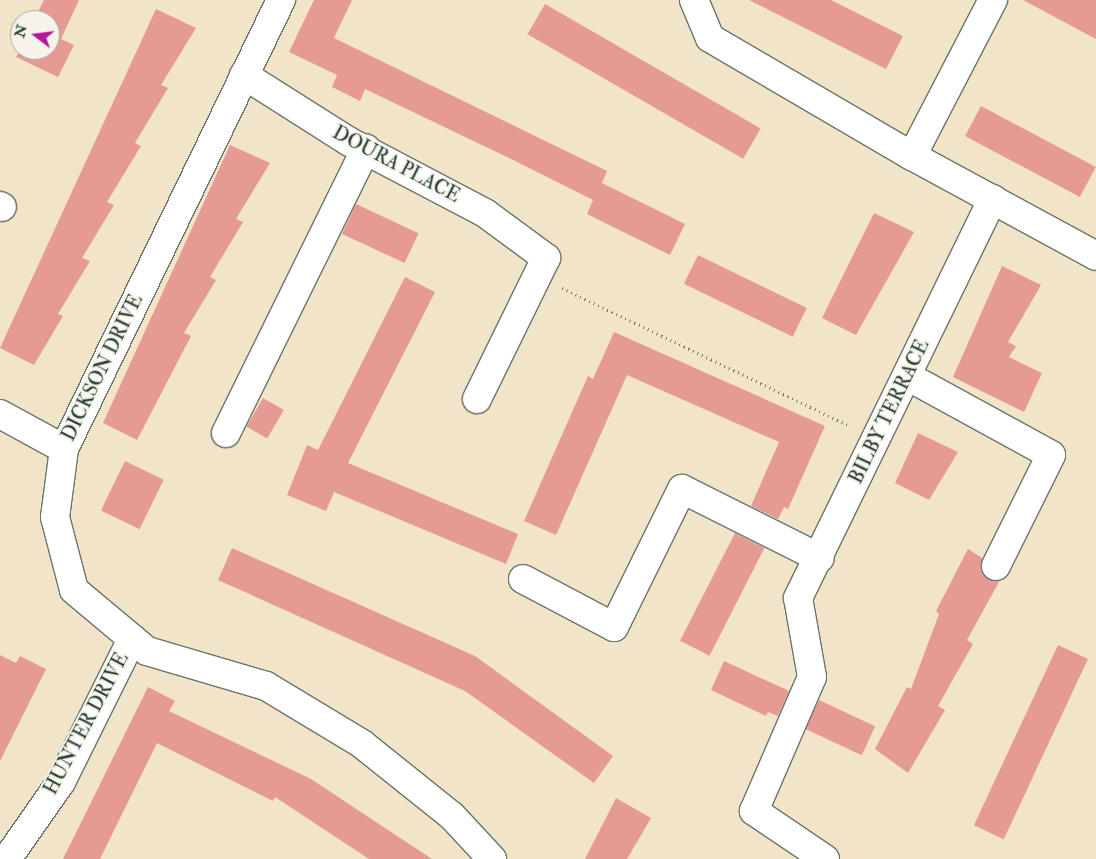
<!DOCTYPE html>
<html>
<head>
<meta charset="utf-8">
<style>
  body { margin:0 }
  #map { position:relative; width:1096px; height:859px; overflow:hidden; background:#f1e4c9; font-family:"IM FELL Double Pica",serif }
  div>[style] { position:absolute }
  .building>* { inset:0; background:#e59b93; transform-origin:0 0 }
  .path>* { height:3px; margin-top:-1.5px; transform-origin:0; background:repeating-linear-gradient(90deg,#687768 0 1px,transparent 0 5px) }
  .roads { filter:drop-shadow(1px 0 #687768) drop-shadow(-1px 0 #687768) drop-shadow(0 1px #687768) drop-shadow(0 -1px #687768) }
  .minor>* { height:28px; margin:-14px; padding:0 14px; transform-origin:14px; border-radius:14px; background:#fff }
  span { translate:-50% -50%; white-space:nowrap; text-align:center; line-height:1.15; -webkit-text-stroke:4px #f7f3e8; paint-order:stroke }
  .street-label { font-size:19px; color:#1f3d34 }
  .north { position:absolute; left:10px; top:10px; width:50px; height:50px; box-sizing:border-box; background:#f7f3e8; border:1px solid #a1aaa0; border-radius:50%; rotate:285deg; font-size:14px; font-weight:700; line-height:20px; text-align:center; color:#1f3d34 }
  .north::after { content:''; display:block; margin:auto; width:18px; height:22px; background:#b5179e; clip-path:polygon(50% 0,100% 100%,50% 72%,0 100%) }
</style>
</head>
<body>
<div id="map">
  <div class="building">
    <i style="clip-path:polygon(44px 0,79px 0,61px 39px,74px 45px,58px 77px,16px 57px,20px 50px,50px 50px,50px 20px,34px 20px)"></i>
    <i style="clip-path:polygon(314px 0,352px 0,334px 38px,607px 171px,602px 183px,685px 224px,670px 255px,587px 214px,593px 200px,515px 161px,365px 89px,360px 101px,332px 87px,337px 75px,289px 52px)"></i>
    <i style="clip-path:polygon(749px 0,831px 0,903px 36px,886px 69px)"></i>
    <i style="clip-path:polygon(1023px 0,1096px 0,1096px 39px)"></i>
    <i style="left:545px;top:4px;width:249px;height:35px;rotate:30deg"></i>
    <i style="clip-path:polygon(156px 9px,196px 28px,161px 85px,168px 88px,135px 143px,141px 146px,107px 202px,114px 205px,82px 258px,90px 261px,58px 314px,63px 316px,34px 365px,0 348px)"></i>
    <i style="left:981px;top:106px;width:130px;height:34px;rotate:28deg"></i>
    <i style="clip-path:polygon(230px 145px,270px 163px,236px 219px,243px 222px,210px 277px,216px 280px,184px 333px,191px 336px,137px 440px,103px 423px)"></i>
    <i style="left:356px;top:204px;width:69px;height:33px;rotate:25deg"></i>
    <i style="clip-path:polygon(874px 213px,914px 232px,856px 335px,822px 318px)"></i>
    <i style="left:698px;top:255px;width:121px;height:32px;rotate:26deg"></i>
    <i style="clip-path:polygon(1002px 266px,1041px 285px,1008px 342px,1016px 346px,1009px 357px,1042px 373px,1024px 412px,953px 377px)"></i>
    <i style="clip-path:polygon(405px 277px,435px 292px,348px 463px,518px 534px,506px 564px,334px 492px,326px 511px,287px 495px,307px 445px,318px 450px)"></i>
    <i style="clip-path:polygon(614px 332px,825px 426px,788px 509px,784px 507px,778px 519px,751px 506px,779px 442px,627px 375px,556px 535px,524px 521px,588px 376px,593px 379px)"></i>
    <i style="left:263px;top:398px;width:24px;height:33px;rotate:30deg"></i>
    <i style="clip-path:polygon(918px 433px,958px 452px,929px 500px,895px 483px)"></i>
    <i style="left:125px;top:461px;width:43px;height:55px;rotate:26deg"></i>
    <i style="left:735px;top:533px;width:33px;height:121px;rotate:27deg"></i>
    <i style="clip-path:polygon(232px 548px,475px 656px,613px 756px,594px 783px,465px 691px,218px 580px)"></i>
    <i style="clip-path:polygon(968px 549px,982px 558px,983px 575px,1000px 580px,967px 640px,973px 644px,938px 706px,945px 710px,908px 773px,875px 749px,907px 687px,911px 689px,939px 614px,936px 611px)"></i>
    <i style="left:1058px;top:645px;width:33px;height:199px;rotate:25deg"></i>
    <i style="clip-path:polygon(0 655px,16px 663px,20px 656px,46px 669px,0 761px)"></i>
    <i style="clip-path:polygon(724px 661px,789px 691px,778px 716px,768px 712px,766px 716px,711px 690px)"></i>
    <i style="clip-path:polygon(148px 687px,175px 701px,169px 711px,311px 779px,432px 859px,369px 859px,275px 797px,273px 801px,157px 743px,100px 859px,63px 859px)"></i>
    <i style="left:819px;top:700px;width:62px;height:32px;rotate:25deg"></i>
    <i style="clip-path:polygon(616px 798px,651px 818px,627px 859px,585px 859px)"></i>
  </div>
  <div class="path">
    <i style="left:562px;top:288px;width:319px;rotate:25.6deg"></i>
  </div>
  <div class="roads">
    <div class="minor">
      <i style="left:281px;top:0;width:499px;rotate:115.8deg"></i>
      <i style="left:64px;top:449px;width:69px;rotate:97.5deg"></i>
      <i style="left:55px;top:517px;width:75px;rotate:75.4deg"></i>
      <i style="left:74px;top:590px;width:95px;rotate:39.9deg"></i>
      <i style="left:147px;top:651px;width:124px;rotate:16.4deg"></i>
      <i style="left:266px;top:686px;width:112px;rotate:31.1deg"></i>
      <i style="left:362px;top:744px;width:115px;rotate:38.7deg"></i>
      <i style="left:452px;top:816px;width:59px;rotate:47.1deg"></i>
      <i style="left:694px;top:0;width:41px;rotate:67.2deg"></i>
      <i style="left:710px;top:38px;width:234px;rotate:30.3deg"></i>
      <i style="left:912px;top:156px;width:209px;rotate:28.5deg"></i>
      <i style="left:244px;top:75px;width:123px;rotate:32.4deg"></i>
      <i style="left:348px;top:141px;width:155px;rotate:27.7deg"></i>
      <i style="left:485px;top:213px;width:76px;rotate:36.4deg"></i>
      <i style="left:546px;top:258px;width:157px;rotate:116.1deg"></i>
      <i style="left:912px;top:156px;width:176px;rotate:-62.6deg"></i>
      <i style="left:0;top:206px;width:2px;rotate:27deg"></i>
      <i style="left:907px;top:376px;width:164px;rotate:28.7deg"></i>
      <i style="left:1051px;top:455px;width:124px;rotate:116.4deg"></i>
      <i style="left:0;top:414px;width:73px;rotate:28.7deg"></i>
      <i style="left:226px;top:433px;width:317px;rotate:-63.8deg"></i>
      <i style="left:523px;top:579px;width:103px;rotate:27.8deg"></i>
      <i style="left:614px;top:627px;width:154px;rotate:-63.8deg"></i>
      <i style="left:682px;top:489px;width:154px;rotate:26.6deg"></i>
      <i style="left:7px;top:859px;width:94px;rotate:-55deg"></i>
      <i style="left:61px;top:782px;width:160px;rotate:-63.6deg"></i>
      <i style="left:825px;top:859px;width:86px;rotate:-145.9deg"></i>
      <i style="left:754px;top:811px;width:146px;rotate:-66.6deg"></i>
      <i style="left:812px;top:677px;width:80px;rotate:-100deg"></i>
      <i style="left:798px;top:598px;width:444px;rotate:-64deg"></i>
    </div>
  </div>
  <div class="street-label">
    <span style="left:396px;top:165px;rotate:28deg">DOURA PLACE</span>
    <span style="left:103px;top:368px;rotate:-64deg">DICKSON DRIVE</span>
    <span style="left:890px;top:412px;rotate:-64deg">BILBY TERRACE</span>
    <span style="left:87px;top:724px;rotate:-62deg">HUNTER DRIVE</span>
  </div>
  <div class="north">N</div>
</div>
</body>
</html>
